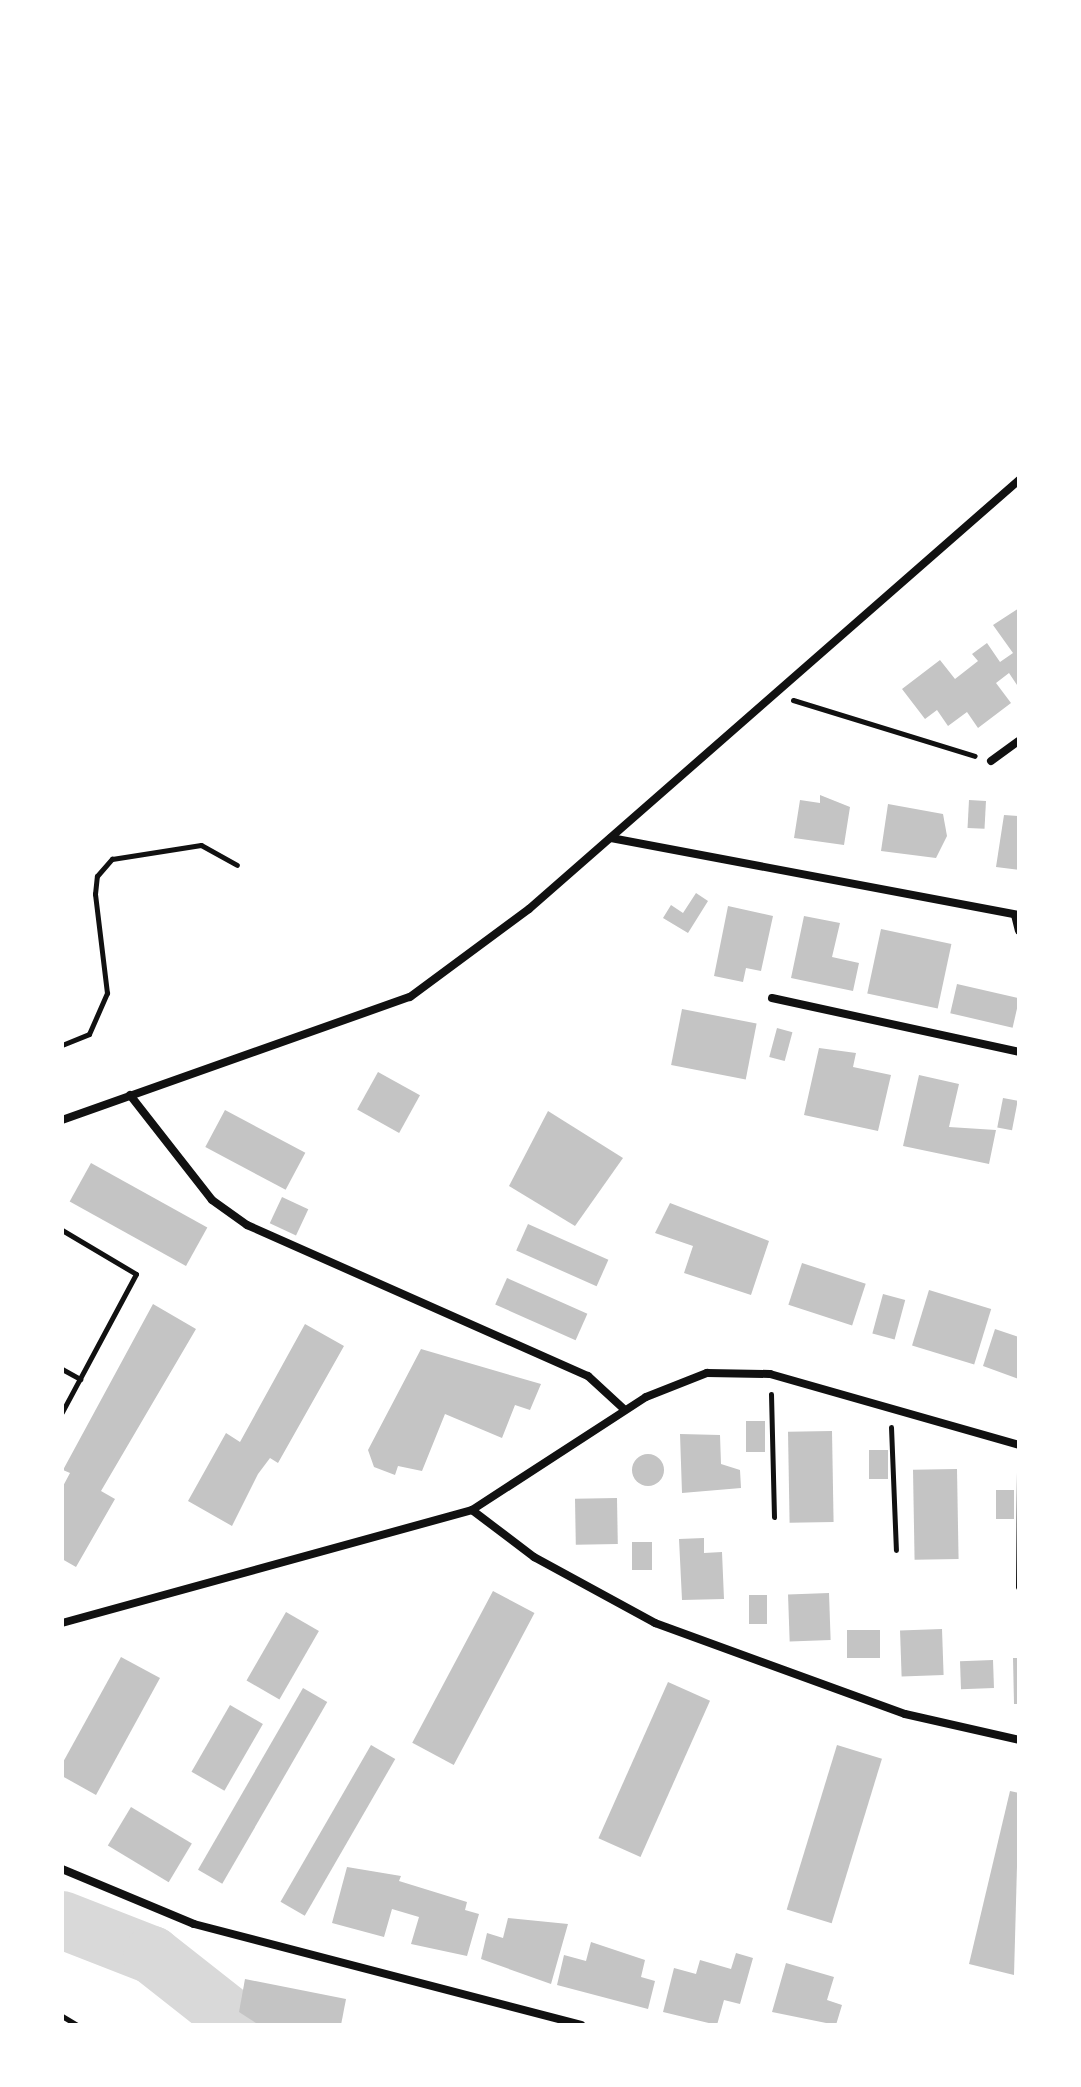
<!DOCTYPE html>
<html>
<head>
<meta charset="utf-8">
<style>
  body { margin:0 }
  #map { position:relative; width:1081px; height:2087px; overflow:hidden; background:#fff; font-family:"PT Sans Narrow",sans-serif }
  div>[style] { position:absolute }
  .river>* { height:58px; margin:-29px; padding:0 29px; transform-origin:29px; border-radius:29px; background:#d9d9d9 }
  .building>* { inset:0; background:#c4c4c4; transform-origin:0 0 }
  .round { border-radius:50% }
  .path>* { height:5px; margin:-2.5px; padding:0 2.5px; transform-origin:2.5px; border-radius:2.5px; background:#111 }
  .minor>* { height:8px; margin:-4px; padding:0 4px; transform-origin:4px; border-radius:4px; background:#111 }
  span { translate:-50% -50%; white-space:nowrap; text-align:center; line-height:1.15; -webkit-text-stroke:6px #fff; paint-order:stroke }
  .frame { position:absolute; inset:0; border:64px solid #fff; pointer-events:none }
</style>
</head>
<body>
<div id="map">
  <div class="river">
    <i style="left:62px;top:1920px;width:97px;rotate:21.3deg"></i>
    <i style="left:152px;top:1955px;width:113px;rotate:38.2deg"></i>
  </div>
  <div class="building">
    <i style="clip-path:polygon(1019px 608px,1019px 688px,1009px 673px,996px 683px,1011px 703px,978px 728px,967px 712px,948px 726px,937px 710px,925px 719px,902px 689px,940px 660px,955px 679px,978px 661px,972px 654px,987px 643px,1000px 662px,1013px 653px,993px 625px)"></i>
    <i style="clip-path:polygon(820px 795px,850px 807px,844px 845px,794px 838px,800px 800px,820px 803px)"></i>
    <i style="left:969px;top:800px;width:17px;height:28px;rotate:3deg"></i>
    <i style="clip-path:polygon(888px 804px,943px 814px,947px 836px,936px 858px,881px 851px)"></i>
    <i style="clip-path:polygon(1004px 815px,1019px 816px,1019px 870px,996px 867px)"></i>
    <i style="clip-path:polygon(696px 893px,708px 901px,688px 933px,663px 918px,671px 905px,683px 913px)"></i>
    <i style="clip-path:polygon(728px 906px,773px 916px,761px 971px,746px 968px,743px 982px,714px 976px)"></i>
    <i style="clip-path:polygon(804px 916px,840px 923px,832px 957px,859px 963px,853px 991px,791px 978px)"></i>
    <i style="left:881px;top:929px;width:72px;height:66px;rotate:12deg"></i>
    <i style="left:957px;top:984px;width:64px;height:30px;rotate:13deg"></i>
    <i style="left:682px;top:1009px;width:76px;height:57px;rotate:11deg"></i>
    <i style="left:777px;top:1028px;width:16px;height:30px;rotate:15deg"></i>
    <i style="clip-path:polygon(819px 1048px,856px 1053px,853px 1067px,891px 1075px,878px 1131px,804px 1115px)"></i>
    <i style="left:378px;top:1072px;width:48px;height:43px;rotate:29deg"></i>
    <i style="clip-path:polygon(919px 1075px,959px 1084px,949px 1127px,996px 1130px,989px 1164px,903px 1146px)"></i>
    <i style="left:1003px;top:1098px;width:15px;height:30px;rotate:11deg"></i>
    <i style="left:225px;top:1110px;width:91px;height:42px;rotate:28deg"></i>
    <i style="clip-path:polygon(548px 1111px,623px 1158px,575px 1226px,509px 1186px)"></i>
    <i style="left:91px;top:1163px;width:133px;height:44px;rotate:29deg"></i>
    <i style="left:282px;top:1197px;width:29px;height:29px;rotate:25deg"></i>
    <i style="clip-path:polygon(670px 1203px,769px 1241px,751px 1295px,684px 1273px,693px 1246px,655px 1233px)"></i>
    <i style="left:528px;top:1224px;width:88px;height:29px;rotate:24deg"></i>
    <i style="left:802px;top:1263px;width:67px;height:44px;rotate:18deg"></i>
    <i style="left:507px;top:1278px;width:88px;height:29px;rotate:24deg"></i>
    <i style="left:929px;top:1290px;width:65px;height:58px;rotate:17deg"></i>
    <i style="left:883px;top:1294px;width:23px;height:41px;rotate:15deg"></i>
    <i style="clip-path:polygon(153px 1304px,196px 1329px,101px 1491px,115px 1499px,76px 1567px,62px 1559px,62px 1488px,70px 1473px,63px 1470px)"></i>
    <i style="clip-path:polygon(305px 1324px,344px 1346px,278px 1463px,270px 1458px,258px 1474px,232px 1526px,188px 1501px,226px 1433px,240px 1442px)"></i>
    <i style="clip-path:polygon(995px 1329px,1019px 1337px,1019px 1379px,983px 1366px)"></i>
    <i style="clip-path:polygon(421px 1349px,541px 1384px,530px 1410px,515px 1405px,502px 1438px,445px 1414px,422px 1471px,398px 1466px,395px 1475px,374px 1467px,368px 1450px)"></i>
    <i style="left:746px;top:1421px;width:19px;height:31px"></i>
    <i style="left:832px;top:1431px;width:91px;height:44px;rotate:89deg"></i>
    <i style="clip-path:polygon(680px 1434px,720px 1435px,721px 1464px,740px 1470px,741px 1488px,682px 1493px)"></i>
    <i style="left:869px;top:1450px;width:19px;height:29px"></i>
    <i class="round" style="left:632px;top:1454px;width:32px;height:32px"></i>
    <i style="left:957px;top:1469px;width:90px;height:44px;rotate:89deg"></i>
    <i style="left:996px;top:1490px;width:18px;height:29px"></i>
    <i style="left:617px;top:1498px;width:46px;height:42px;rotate:89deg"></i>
    <i style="clip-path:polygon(704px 1538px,704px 1553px,722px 1552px,724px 1599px,682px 1600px,679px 1539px)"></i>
    <i style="left:632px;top:1542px;width:20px;height:28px"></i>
    <i style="left:493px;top:1591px;width:47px;height:172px;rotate:28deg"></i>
    <i style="left:829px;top:1593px;width:47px;height:41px;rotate:88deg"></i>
    <i style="left:749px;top:1595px;width:18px;height:29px"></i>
    <i style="left:286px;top:1612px;width:38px;height:79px;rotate:30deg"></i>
    <i style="left:942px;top:1629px;width:46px;height:42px;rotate:88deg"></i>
    <i style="left:880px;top:1630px;width:28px;height:33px;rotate:90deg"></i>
    <i style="clip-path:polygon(121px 1657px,160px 1678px,96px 1795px,62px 1776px,62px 1764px)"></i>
    <i style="clip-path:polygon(1013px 1658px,1019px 1658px,1019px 1704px,1014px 1704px)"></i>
    <i style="left:993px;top:1660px;width:28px;height:33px;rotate:88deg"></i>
    <i style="left:668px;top:1682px;width:46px;height:171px;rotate:24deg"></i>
    <i style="left:303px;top:1688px;width:28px;height:210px;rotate:30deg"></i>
    <i style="left:230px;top:1705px;width:38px;height:77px;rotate:30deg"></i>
    <i style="left:371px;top:1745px;width:28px;height:181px;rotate:30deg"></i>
    <i style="left:837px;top:1745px;width:47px;height:172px;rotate:17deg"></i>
    <i style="clip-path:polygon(1010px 1791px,1019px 1793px,1014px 1975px,969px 1964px)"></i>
    <i style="left:131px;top:1807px;width:71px;height:45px;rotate:31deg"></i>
    <i style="clip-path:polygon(347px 1867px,401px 1876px,399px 1881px,467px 1902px,465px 1910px,479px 1914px,467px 1956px,411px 1944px,419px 1917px,392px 1909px,384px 1937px,332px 1923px)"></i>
    <i style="clip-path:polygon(508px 1918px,568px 1924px,551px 1984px,481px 1959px,487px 1933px,503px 1938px)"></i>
    <i style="clip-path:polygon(591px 1942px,645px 1960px,641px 1977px,655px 1981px,648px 2009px,557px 1985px,564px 1955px,586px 1961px)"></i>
    <i style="clip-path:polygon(736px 1953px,753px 1958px,740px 2004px,724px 2000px,717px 2025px,663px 2012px,674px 1968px,696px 1974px,700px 1960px,731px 1969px)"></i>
    <i style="clip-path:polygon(786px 1963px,834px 1977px,827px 2000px,842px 2005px,836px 2025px,772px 2012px)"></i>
    <i style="clip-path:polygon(245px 1979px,346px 1999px,341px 2025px,259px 2025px,239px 2012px)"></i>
  </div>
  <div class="path">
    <i style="left:793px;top:700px;width:190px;rotate:17.1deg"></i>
    <i style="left:62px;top:1045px;width:29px;rotate:-22deg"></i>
    <i style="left:89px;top:1034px;width:45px;rotate:-66.3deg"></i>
    <i style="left:107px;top:993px;width:100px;rotate:-96.9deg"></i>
    <i style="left:95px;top:894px;width:18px;rotate:-84deg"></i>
    <i style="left:97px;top:876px;width:23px;rotate:-49deg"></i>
    <i style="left:112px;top:859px;width:90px;rotate:-8.9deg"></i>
    <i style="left:201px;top:845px;width:41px;rotate:29.1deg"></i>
    <i style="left:62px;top:1230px;width:86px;rotate:30.7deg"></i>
    <i style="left:136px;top:1274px;width:157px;rotate:118.2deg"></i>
    <i style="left:62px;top:1369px;width:21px;rotate:29deg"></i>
    <i style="left:771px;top:1394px;width:123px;rotate:88.6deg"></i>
    <i style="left:891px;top:1427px;width:123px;rotate:87.7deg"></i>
    <i style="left:1018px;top:1587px;width:123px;rotate:-89.5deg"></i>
    <i style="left:62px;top:2016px;width:17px;rotate:31deg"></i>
  </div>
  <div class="minor">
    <i style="left:991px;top:761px;width:34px;rotate:-36deg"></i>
    <i style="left:611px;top:838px;width:415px;rotate:10.7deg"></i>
    <i style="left:1015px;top:915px;width:16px;rotate:76deg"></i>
    <i style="left:772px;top:998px;width:253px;rotate:12.3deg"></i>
    <i style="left:130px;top:1095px;width:133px;rotate:52deg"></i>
    <i style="left:212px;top:1200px;width:43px;rotate:35.5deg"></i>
    <i style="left:247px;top:1225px;width:373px;rotate:23.9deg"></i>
    <i style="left:588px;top:1376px;width:50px;rotate:42.6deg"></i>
    <i style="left:62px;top:1120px;width:369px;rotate:-19.5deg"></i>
    <i style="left:410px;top:997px;width:148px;rotate:-36.5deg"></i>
    <i style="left:529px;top:909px;width:651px;rotate:-41.2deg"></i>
    <i style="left:472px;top:1510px;width:78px;rotate:37.2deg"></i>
    <i style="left:534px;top:1557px;width:138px;rotate:28.6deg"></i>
    <i style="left:655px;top:1623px;width:266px;rotate:20deg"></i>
    <i style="left:905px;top:1714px;width:117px;rotate:12.8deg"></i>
    <i style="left:62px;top:1623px;width:425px;rotate:-15.4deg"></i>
    <i style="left:472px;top:1510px;width:207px;rotate:-33deg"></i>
    <i style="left:646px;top:1397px;width:66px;rotate:-21.5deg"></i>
    <i style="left:707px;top:1373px;width:63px;rotate:0.9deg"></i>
    <i style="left:770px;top:1374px;width:259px;rotate:15.9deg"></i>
    <i style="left:62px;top:1869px;width:143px;rotate:22.6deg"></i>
    <i style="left:194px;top:1924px;width:400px;rotate:14.6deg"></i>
  </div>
  <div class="frame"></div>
</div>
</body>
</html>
